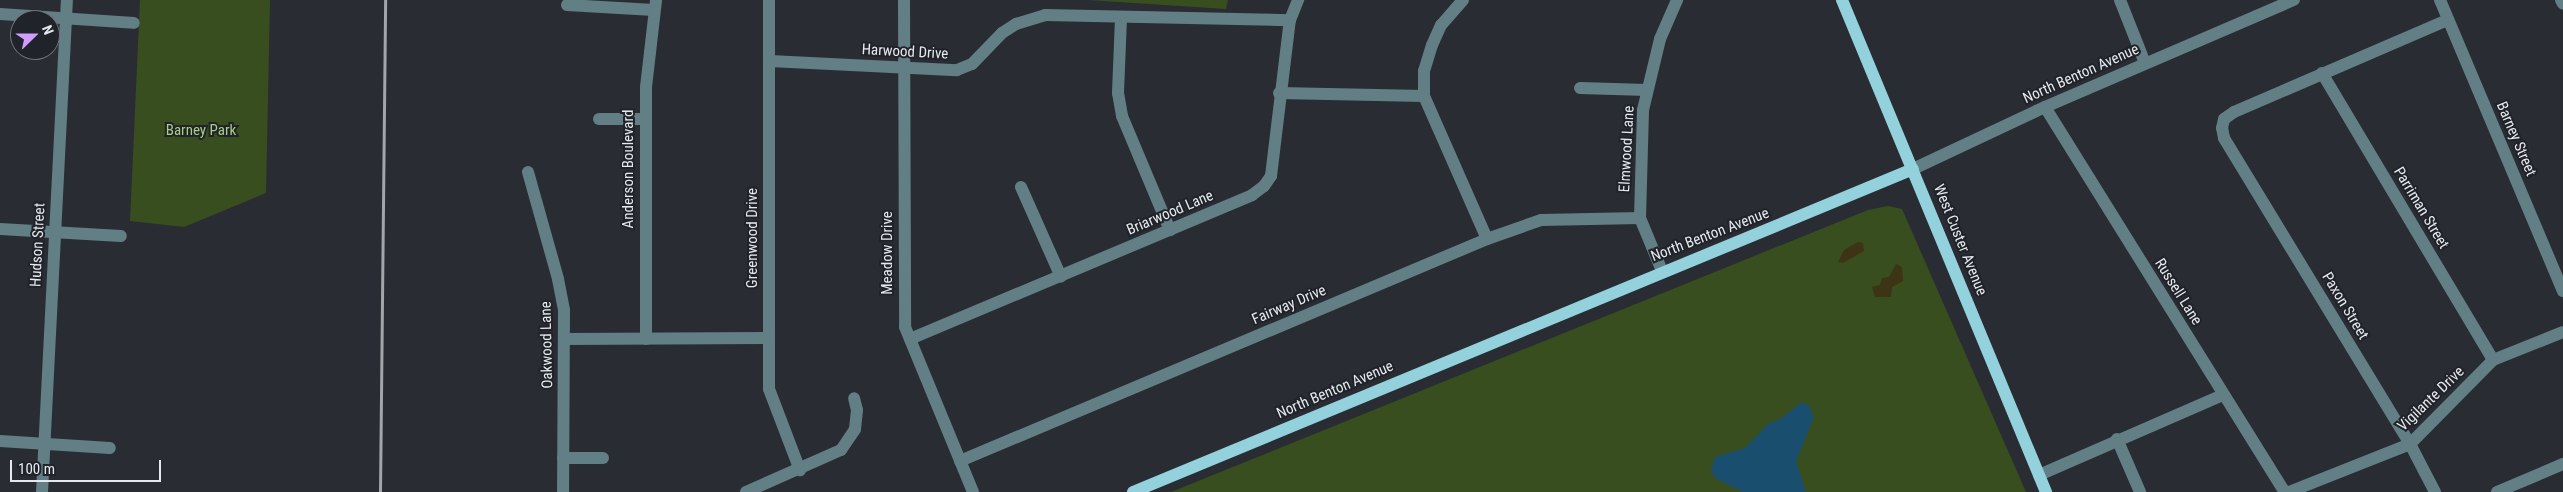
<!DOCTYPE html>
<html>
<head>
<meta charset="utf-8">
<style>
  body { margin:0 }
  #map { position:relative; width:2563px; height:492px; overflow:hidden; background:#292d33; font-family:"Roboto Condensed",sans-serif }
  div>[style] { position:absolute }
  .green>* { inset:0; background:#384e1f }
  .sand>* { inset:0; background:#3c3414 }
  .water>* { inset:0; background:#1a4e6e }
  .minor>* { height:12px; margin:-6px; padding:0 6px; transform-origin:6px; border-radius:6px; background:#627f85 }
  .major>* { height:12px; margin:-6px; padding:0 6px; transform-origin:6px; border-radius:6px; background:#93d2dd }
  .rail>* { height:3px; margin:-1.5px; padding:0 1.5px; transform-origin:1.5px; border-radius:1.5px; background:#a2a6aa }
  span { translate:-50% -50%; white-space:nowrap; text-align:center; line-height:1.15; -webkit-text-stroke:4px #202329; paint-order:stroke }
  .street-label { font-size:15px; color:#e5e8ec }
  .park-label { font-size:15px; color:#a9ce83 }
  .north { position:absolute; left:10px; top:10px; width:50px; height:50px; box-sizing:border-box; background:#202329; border:1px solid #6f7277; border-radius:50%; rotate:68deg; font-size:14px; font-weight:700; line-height:20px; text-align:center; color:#e5e8ec }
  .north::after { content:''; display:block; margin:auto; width:18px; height:22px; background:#d19dfe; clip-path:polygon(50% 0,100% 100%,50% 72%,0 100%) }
  .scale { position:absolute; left:10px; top:460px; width:151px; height:22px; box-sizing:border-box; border:2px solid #e5e8ec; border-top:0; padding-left:6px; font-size:15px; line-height:18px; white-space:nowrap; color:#e5e8ec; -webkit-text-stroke:4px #202329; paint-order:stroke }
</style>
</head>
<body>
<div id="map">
  <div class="green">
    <i style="clip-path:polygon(140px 0,270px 0,266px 193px,184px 227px,130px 221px)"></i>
    <i style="clip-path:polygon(1088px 0,1228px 0,1226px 9px)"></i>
    <i style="clip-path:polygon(1888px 206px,1902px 209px,2026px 492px,1171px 492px,1868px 210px)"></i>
  </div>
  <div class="sand">
    <i style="clip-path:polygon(1858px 242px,1863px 243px,1864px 251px,1843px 263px,1838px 262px,1844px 250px)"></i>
    <i style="clip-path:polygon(1896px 264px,1902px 267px,1903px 281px,1892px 287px,1891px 297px,1875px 297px,1872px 287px,1880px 285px,1882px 278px,1889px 277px)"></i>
  </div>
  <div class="water">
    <i style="clip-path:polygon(1802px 402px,1809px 406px,1814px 417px,1796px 461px,1806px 492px,1743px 492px,1715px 478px,1711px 470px,1715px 457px,1745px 448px,1768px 424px,1780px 419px)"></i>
  </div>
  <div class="minor">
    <i style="left:769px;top:0;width:389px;rotate:90deg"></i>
    <i style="left:769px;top:389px;width:87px;rotate:69.1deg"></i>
    <i style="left:904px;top:0;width:327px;rotate:89.8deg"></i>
    <i style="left:905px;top:327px;width:178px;rotate:67.6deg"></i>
    <i style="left:1463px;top:0;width:33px;rotate:131deg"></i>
    <i style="left:1441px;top:25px;width:22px;rotate:114deg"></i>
    <i style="left:1432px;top:45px;width:27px;rotate:107deg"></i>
    <i style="left:1424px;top:71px;width:25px;rotate:90deg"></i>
    <i style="left:1424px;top:96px;width:156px;rotate:66.2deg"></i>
    <i style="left:2120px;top:0;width:68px;rotate:68.4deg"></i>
    <i style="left:2440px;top:0;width:316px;rotate:67.1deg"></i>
    <i style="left:2561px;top:0;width:4px;rotate:63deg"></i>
    <i style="left:567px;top:5px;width:87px;rotate:3.3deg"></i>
    <i style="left:0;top:14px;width:134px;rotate:3.8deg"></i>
    <i style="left:1121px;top:18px;width:75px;rotate:92.3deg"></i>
    <i style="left:1118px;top:93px;width:23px;rotate:80deg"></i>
    <i style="left:1122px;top:116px;width:124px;rotate:67.2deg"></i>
    <i style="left:770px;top:61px;width:187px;rotate:2.8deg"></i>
    <i style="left:957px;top:70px;width:16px;rotate:-22deg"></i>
    <i style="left:972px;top:64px;width:43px;rotate:-45.9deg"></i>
    <i style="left:1002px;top:33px;width:17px;rotate:-33deg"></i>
    <i style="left:1016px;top:24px;width:30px;rotate:-17deg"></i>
    <i style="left:1045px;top:15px;width:245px;rotate:1.2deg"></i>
    <i style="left:2322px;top:73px;width:334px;rotate:59.2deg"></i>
    <i style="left:1580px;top:88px;width:67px;rotate:1.7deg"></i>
    <i style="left:1279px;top:93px;width:145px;rotate:1.2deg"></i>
    <i style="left:2045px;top:107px;width:454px;rotate:58.1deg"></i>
    <i style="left:599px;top:119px;width:46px"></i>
    <i style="left:1913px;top:169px;width:146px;rotate:-25.2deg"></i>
    <i style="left:2045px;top:107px;width:271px;rotate:-23.3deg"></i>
    <i style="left:528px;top:172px;width:111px;rotate:74.3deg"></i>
    <i style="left:558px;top:279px;width:32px;rotate:79deg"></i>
    <i style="left:564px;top:310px;width:182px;rotate:90.3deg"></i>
    <i style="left:1021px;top:187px;width:98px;rotate:66deg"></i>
    <i style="left:0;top:229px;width:121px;rotate:3.3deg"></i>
    <i style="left:1662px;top:271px;width:57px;rotate:-112.5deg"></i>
    <i style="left:1640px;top:218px;width:108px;rotate:-88.4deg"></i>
    <i style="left:1643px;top:110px;width:73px;rotate:-76.5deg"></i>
    <i style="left:1660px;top:39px;width:43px;rotate:-66.4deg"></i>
    <i style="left:564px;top:339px;width:205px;rotate:-0.3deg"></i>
    <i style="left:646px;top:339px;width:252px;rotate:-90deg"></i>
    <i style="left:646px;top:87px;width:88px;rotate:-83.4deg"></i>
    <i style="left:910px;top:339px;width:371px;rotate:-22.8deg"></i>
    <i style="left:1252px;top:195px;width:15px;rotate:-37deg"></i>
    <i style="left:1264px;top:186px;width:12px;rotate:-55deg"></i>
    <i style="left:1271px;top:176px;width:157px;rotate:-83.1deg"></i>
    <i style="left:1290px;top:20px;width:22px;rotate:-68deg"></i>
    <i style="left:2117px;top:439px;width:58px;rotate:66.5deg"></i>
    <i style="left:0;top:441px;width:110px;rotate:3.6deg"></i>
    <i style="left:563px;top:458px;width:40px"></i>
    <i style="left:960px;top:461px;width:572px;rotate:-22.84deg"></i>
    <i style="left:1487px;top:239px;width:57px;rotate:-19.4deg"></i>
    <i style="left:1541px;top:220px;width:99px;rotate:-1.2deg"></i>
    <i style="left:2039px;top:475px;width:201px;rotate:-23.5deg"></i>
    <i style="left:42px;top:492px;width:493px;rotate:-87.1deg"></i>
    <i style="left:746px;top:492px;width:104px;rotate:-23.9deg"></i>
    <i style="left:841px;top:450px;width:25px;rotate:-56deg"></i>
    <i style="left:855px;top:429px;width:19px;rotate:-84deg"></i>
    <i style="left:857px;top:410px;width:12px;rotate:-104deg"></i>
    <i style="left:2289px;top:492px;width:130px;rotate:-21.6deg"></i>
    <i style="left:2410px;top:444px;width:118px;rotate:-45.3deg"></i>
    <i style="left:2493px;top:360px;width:75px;rotate:-21.8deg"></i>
    <i style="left:2435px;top:492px;width:54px;rotate:-117.5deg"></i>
    <i style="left:2410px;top:444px;width:358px;rotate:-121.3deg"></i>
    <i style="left:2224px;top:138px;width:10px;rotate:-101deg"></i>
    <i style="left:2222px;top:128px;width:9px;rotate:-77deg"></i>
    <i style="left:2224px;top:119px;width:12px;rotate:-35deg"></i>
    <i style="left:2234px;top:112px;width:233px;rotate:-23.3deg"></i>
    <i style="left:2497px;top:492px;width:72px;rotate:-23deg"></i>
  </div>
  <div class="major">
    <i style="left:1842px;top:0;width:533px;rotate:67.48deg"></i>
    <i style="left:1133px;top:492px;width:844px;rotate:-22.49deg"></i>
  </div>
  <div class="rail">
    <i style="left:380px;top:492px;width:492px;rotate:-89.4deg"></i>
  </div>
  <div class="street-label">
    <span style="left:905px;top:52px;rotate:3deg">Harwood Drive</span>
    <span style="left:2081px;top:74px;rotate:-24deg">North Benton Avenue</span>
    <span style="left:2516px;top:139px;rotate:67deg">Barney Street</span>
    <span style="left:1627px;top:149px;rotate:-87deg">Elmwood Lane</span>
    <span style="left:629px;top:169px;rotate:-90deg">Anderson Boulevard</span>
    <span style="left:2421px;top:208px;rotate:59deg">Parriman Street</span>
    <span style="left:1170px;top:213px;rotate:-23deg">Briarwood Lane</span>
    <span style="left:1710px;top:235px;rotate:-21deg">North Benton Avenue</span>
    <span style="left:753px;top:238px;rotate:-90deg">Greenwood Drive</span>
    <span style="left:1960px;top:240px;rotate:68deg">West Custer Avenue</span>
    <span style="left:38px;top:245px;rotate:-87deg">Hudson Street</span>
    <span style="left:888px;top:253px;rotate:-90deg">Meadow Drive</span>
    <span style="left:2178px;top:292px;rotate:58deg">Russell Lane</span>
    <span style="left:1289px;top:305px;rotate:-23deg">Fairway Drive</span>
    <span style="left:2345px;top:306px;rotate:59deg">Paxon Street</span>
    <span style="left:547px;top:345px;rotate:-91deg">Oakwood Lane</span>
    <span style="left:1335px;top:390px;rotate:-23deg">North Benton Avenue</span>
    <span style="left:2431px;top:399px;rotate:-44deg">Vigilante Drive</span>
  </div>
  <div class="park-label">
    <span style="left:201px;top:131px">Barney Park</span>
  </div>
  <div class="north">N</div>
  <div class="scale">100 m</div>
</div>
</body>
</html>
